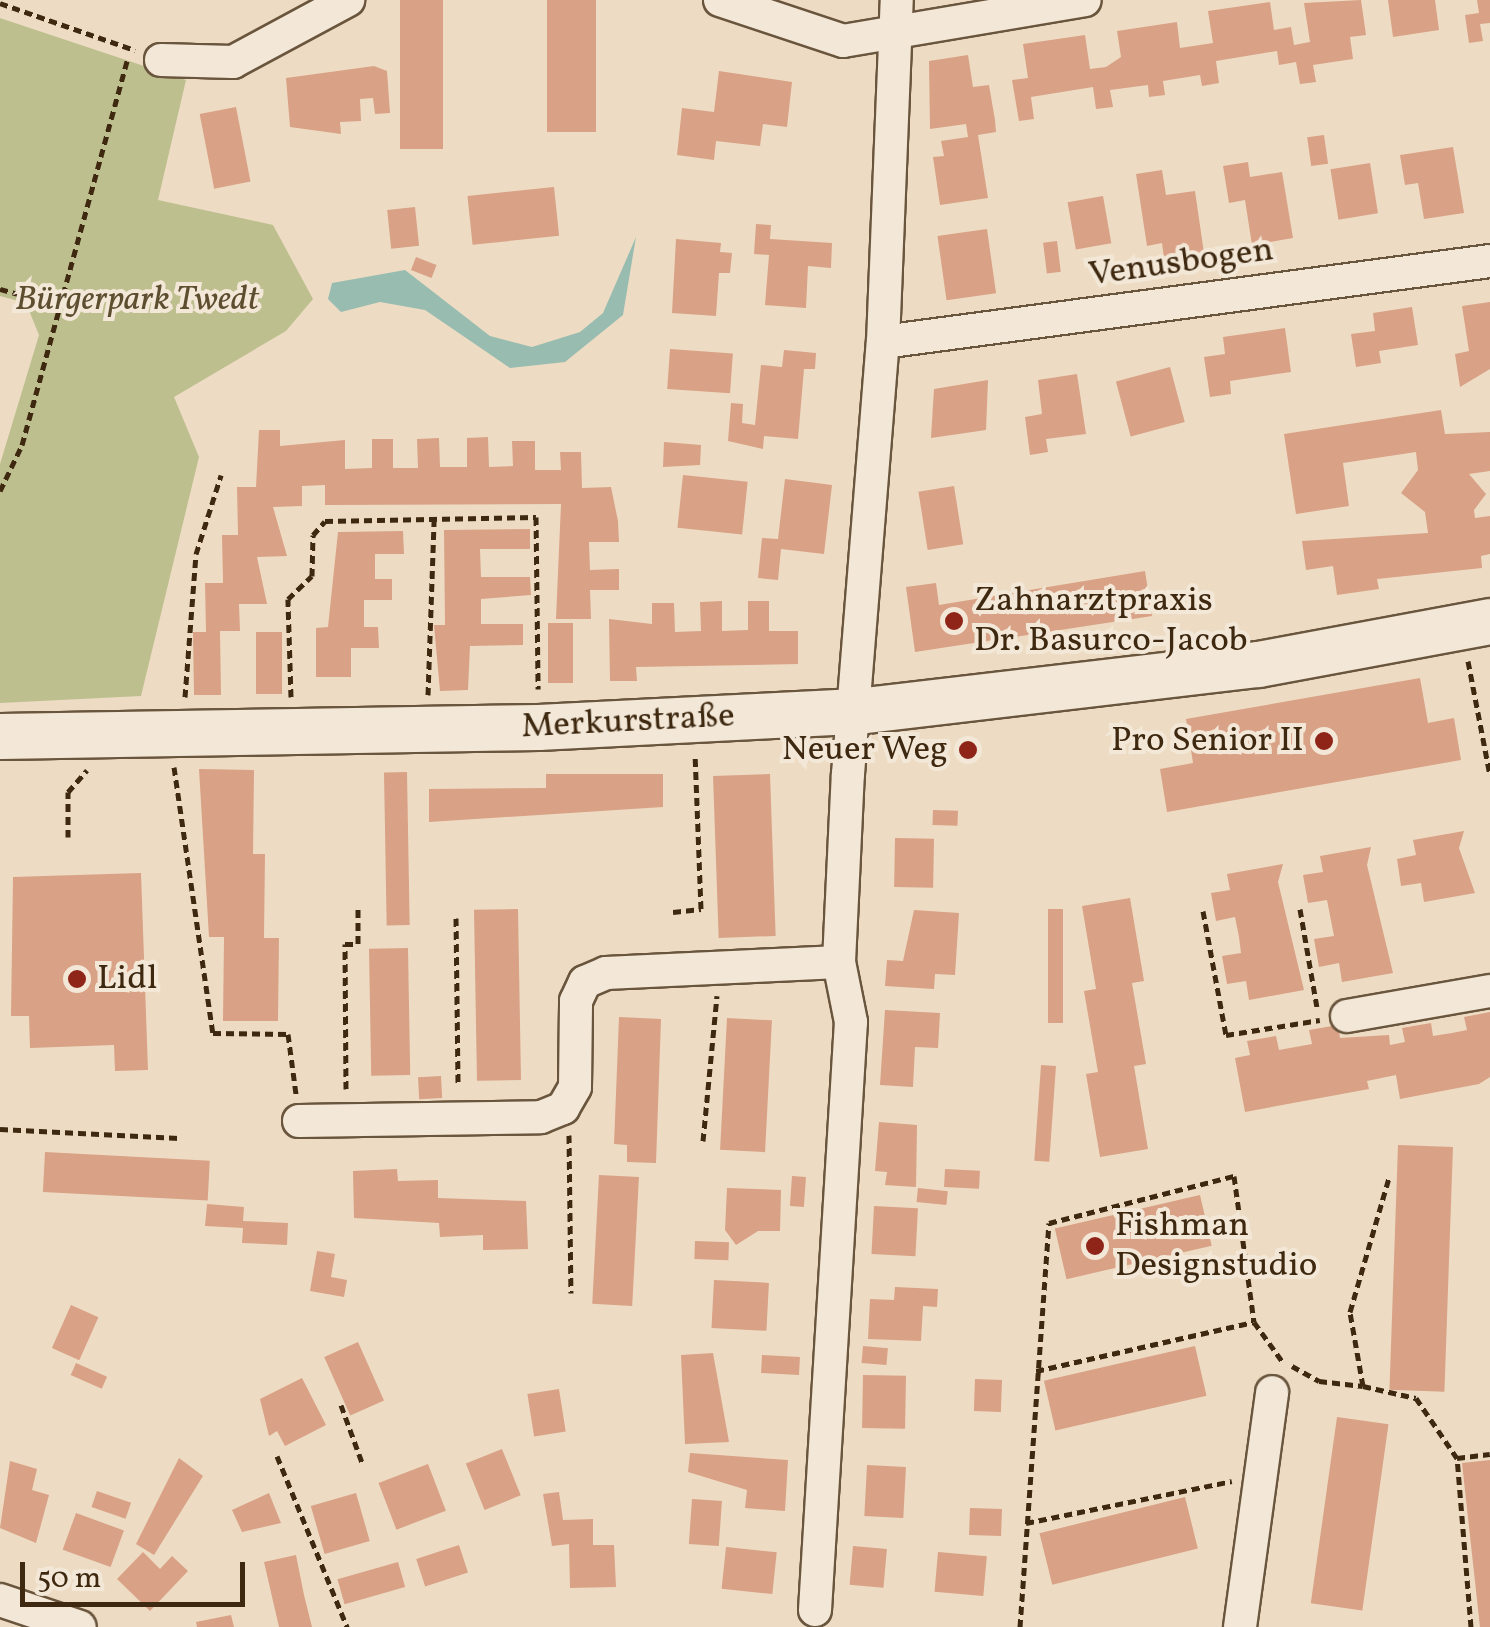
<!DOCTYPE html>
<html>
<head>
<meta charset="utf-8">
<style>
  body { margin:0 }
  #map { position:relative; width:1490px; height:1627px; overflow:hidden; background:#eddcc3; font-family:Vollkorn,serif }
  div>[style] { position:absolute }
  .green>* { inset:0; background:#bebf8f }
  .water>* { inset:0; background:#99bcb1 }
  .building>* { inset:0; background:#d9a185; transform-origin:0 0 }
  .path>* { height:5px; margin-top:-2.5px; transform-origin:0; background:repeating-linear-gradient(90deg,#3e2810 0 8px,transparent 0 13px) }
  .roads { filter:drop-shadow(2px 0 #6a553d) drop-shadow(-2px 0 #6a553d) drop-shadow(0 2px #6a553d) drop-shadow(0 -2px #6a553d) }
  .street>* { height:32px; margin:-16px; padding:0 16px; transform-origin:16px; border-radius:16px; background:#f3e8d8 }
  .secondary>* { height:45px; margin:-22.5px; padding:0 22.5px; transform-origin:22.5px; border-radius:22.5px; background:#f3e8d8 }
  .dots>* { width:28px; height:28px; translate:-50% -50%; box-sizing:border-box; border:5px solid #f3e8d8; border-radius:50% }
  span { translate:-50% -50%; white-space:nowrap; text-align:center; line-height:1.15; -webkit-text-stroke:8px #f3e8d8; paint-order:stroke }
  .street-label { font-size:35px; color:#3e2810 }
  .park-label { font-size:35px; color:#5e4e30; font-style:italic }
  .poi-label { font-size:35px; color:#3e2810 }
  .left { translate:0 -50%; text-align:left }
  .right { translate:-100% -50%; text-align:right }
  .scale { position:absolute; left:20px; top:1562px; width:225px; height:45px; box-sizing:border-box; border:5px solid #3e2810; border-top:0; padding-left:12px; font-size:30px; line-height:35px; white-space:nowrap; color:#3e2810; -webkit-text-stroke:8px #f3e8d8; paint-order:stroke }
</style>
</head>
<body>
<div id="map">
  <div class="green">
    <i style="clip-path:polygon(0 18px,186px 80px,158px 200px,273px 225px,313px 299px,286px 331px,174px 397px,199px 457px,141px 696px,0 703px,0 464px,39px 335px,26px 303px,0 296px)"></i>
  </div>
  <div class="water">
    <i style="clip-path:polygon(636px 237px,623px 315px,565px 362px,510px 368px,425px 310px,380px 302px,341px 312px,328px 299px,332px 283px,405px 270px,490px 336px,532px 347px,580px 332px,603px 313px)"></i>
  </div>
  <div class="building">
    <i style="left:400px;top:0;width:43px;height:149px"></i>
    <i style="left:547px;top:0;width:49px;height:132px"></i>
    <i style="clip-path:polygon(1361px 0,1366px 35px,1350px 37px,1353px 59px,1313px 65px,1316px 82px,1300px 84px,1296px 62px,1279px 65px,1277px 51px,1216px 61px,1219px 83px,1202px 86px,1200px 75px,1163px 81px,1165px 95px,1149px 97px,1148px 85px,1110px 90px,1113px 107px,1096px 109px,1093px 87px,1031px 97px,1034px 119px,1019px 121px,1012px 80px,1028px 78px,1023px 44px,1085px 35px,1090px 69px,1106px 67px,1121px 57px,1117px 31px,1177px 22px,1180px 48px,1213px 43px,1208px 11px,1270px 2px,1274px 30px,1291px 27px,1294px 45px,1310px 42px,1304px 3px)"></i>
    <i style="clip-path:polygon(1388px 0,1435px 0,1439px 30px,1393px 37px)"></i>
    <i style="clip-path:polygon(1477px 0,1490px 0,1490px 23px,1480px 24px,1483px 41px,1469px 43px,1465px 15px,1479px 13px)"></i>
    <i style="clip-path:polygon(968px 55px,973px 87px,989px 85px,995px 120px,996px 132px,978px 135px,988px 198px,940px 205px,933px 157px,944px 156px,941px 141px,968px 137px,966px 124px,930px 129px,929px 61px)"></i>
    <i style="clip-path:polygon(374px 66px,387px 71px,390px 113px,375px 114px,373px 98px,360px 99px,361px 121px,340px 122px,341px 134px,290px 127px,286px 78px)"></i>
    <i style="clip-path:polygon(719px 71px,792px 82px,787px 127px,763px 124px,760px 146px,716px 141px,714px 160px,677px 155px,682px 108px,714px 112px)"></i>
    <i style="left:236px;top:107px;width:76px;height:37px;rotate:79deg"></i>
    <i style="left:1324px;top:135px;width:29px;height:17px;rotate:82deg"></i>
    <i style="clip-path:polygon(1453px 147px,1464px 213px,1424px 219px,1418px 183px,1405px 185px,1400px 155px)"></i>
    <i style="clip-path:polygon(1248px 162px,1250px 177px,1282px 172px,1293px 238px,1252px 245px,1245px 200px,1229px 203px,1223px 166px)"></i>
    <i style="left:1370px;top:163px;width:51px;height:40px;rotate:81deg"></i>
    <i style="clip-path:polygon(1162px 170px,1166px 195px,1195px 191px,1205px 260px,1165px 266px,1162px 243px,1147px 246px,1136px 174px)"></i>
    <i style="left:554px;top:187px;width:49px;height:87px;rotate:84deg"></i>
    <i style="left:1103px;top:196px;width:48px;height:36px;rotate:80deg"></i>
    <i style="left:415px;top:207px;width:39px;height:28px;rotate:84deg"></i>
    <i style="clip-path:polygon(756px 224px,771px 225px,770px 239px,832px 243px,831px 268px,808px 266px,806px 308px,765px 305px,769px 255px,754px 254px)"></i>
    <i style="left:987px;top:229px;width:65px;height:50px;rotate:82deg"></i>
    <i style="clip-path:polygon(676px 239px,721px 243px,720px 252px,732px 253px,730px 273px,719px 273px,716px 316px,672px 313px)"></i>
    <i style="left:1057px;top:241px;width:31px;height:14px;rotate:83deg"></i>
    <i style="left:416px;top:257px;width:22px;height:14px;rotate:21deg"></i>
    <i style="clip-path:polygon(1490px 302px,1490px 369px,1460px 387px,1455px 354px,1469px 351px,1462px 306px)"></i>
    <i style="clip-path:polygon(1412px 307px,1418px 345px,1379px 351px,1381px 363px,1356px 367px,1351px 334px,1375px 331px,1373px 313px)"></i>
    <i style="clip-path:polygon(1285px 328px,1291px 372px,1230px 381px,1231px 394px,1210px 397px,1204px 357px,1225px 354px,1223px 337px)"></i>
    <i style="left:670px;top:349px;width:63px;height:40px;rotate:4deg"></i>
    <i style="clip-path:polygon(784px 350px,816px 353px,815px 369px,804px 369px,798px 439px,764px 436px,763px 449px,728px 441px,731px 403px,743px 404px,742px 423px,755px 425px,761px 365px,782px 367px)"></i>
    <i style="left:1170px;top:367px;width:57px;height:56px;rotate:75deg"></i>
    <i style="clip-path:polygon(1077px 374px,1086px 434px,1046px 439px,1048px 452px,1030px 455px,1025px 417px,1042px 414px,1038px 380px)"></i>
    <i style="clip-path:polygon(988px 380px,986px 430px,931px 438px,934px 389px)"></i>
    <i style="clip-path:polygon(1441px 410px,1445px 434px,1490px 432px,1490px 471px,1469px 474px,1486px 494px,1474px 510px,1475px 518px,1490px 516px,1490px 554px,1481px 556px,1482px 568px,1377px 579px,1379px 589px,1337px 595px,1333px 566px,1306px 570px,1302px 541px,1428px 533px,1425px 512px,1401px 493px,1418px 470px,1416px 452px,1343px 463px,1349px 506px,1296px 514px,1284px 434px)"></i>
    <i style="clip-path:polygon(259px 430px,280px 430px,280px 446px,345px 440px,345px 469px,372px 468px,372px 439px,393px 439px,393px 468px,418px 468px,417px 439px,439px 438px,440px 467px,467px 467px,467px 438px,488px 437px,489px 467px,513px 466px,512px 441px,535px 441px,535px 470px,561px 470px,560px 452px,581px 452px,582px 488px,611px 487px,618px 521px,619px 542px,589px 542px,590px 570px,619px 569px,619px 590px,590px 590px,591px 619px,556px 619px,561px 504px,325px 505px,325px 485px,302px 486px,302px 506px,273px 507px,287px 556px,257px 557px,267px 604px,239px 604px,240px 631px,220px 631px,221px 695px,194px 695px,193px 632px,206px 632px,205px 583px,223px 583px,222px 535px,238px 535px,237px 487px,256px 487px)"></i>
    <i style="clip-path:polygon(664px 442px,701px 445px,700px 465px,663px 467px)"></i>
    <i style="left:683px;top:475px;width:65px;height:53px;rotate:6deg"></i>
    <i style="clip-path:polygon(785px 479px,832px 485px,824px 554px,781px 549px,778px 580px,758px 578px,762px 538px,778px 539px)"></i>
    <i style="left:954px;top:486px;width:59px;height:36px;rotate:81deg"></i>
    <i style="clip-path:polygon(530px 529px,530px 549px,480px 549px,481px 577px,530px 577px,531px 595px,481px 599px,481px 624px,523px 624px,523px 645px,470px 646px,468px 690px,440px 691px,434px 625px,445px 625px,444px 530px)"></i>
    <i style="clip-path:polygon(403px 531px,404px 554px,375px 554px,375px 579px,392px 579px,392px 600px,364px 600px,364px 627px,378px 627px,379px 648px,351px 648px,351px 677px,316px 677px,316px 628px,328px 627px,338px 532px)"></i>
    <i style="clip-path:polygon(1145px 571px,1152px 616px,915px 652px,906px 587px,936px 583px,939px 605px)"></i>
    <i style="clip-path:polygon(722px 601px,722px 631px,748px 630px,748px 601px,769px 601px,769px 631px,798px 631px,798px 664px,636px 667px,637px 681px,610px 681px,609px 619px,652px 624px,652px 603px,674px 603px,675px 632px,701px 631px,700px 602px)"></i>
    <i style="left:548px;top:623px;width:25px;height:60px"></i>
    <i style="left:256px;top:632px;width:26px;height:62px"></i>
    <i style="clip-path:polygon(1420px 678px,1428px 723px,1454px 718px,1461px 760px,1167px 812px,1160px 769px,1193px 763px,1186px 719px)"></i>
    <i style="clip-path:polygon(199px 769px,254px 770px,253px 854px,265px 854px,264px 938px,279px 938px,278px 1021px,223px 1021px,224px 937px,209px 937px)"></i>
    <i style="left:407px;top:772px;width:153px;height:23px;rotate:89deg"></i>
    <i style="clip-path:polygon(546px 774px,663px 774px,663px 807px,429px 822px,429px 789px,546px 788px)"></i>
    <i style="left:770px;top:774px;width:162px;height:57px;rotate:88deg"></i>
    <i style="left:933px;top:810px;width:25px;height:15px;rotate:2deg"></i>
    <i style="clip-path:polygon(1464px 831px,1459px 848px,1475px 893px,1424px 902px,1421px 883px,1401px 886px,1397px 859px,1416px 855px,1413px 840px)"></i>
    <i style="left:895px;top:838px;width:39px;height:49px;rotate:1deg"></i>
    <i style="clip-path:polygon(1371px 847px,1367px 865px,1393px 973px,1342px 982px,1339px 963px,1319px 967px,1314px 939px,1334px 936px,1327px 900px,1308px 903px,1303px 875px,1323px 872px,1320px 856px)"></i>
    <i style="clip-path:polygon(1283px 864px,1278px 882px,1304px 990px,1249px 1000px,1246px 981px,1227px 984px,1222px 956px,1241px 953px,1239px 937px,1235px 917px,1216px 921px,1211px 893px,1230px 890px,1227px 874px)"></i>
    <i style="clip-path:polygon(141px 873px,148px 1070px,115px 1071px,114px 1045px,30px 1048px,29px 1016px,11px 1016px,13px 877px)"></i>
    <i style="clip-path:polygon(1130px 898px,1144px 981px,1132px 983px,1146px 1064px,1134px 1066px,1148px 1149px,1100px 1157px,1086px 1074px,1098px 1072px,1084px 991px,1096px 989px,1082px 906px)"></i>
    <i style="left:518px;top:909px;width:171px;height:44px;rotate:89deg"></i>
    <i style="left:1048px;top:909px;width:15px;height:114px"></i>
    <i style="clip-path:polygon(914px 910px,959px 913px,955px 975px,935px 974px,934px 989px,885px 986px,887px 960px,903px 961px)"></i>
    <i style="left:408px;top:948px;width:127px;height:39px;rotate:89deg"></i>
    <i style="clip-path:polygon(885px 1010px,940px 1013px,938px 1048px,915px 1047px,913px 1087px,880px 1085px)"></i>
    <i style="clip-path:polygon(1490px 1012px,1490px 1077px,1479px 1084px,1400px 1099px,1396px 1075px,1367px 1081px,1369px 1089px,1245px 1112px,1235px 1058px,1250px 1055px,1247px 1041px,1276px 1036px,1279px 1050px,1312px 1044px,1309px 1030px,1338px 1025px,1340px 1038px,1389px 1035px,1390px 1045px,1405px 1042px,1402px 1028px,1431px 1023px,1433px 1036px,1452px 1033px,1467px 1030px,1464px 1017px)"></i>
    <i style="clip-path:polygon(619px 1017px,661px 1019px,656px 1163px,627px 1162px,627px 1145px,614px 1144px)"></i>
    <i style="left:727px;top:1018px;width:45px;height:132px;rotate:3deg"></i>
    <i style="left:1041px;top:1065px;width:15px;height:96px;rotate:4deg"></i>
    <i style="left:441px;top:1076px;width:22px;height:23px;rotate:87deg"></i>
    <i style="clip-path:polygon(879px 1122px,917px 1125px,916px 1187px,885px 1185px,887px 1172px,875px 1171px)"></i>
    <i style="left:1398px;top:1145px;width:55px;height:245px;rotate:2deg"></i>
    <i style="left:45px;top:1152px;width:165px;height:40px;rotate:3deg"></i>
    <i style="clip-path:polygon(397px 1169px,398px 1181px,438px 1180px,438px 1198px,526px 1201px,528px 1249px,483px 1250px,483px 1235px,440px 1237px,439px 1223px,354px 1218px,353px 1171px)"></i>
    <i style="left:945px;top:1169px;width:35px;height:18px;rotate:3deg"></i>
    <i style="left:599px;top:1175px;width:40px;height:129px;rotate:3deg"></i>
    <i style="left:792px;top:1176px;width:14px;height:30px;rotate:4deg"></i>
    <i style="clip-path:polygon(727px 1188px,781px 1190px,780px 1231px,758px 1231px,736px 1245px,725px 1230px)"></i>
    <i style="left:918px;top:1188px;width:30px;height:14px;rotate:6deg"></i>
    <i style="left:1200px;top:1195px;width:52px;height:149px;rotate:77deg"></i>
    <i style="clip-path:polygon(207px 1204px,244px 1207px,243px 1221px,288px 1223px,287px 1245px,242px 1243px,243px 1228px,205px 1226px)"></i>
    <i style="left:874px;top:1206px;width:44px;height:48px;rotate:3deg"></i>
    <i style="left:695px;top:1241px;width:34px;height:18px;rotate:2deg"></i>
    <i style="clip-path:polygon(317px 1251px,335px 1254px,331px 1277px,347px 1280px,344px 1297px,310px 1291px)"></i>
    <i style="left:714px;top:1280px;width:55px;height:48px;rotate:3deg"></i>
    <i style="clip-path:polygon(895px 1287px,938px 1289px,937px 1307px,923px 1306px,921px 1341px,868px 1339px,870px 1299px,894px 1300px)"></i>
    <i style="left:71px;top:1305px;width:30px;height:47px;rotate:24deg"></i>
    <i style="left:358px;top:1342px;width:64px;height:37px;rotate:66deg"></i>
    <i style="left:863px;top:1346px;width:25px;height:17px;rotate:5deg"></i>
    <i style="left:1195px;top:1346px;width:51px;height:155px;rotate:77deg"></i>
    <i style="clip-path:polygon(713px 1353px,729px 1442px,685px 1444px,681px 1355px)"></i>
    <i style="left:762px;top:1355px;width:38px;height:18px;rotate:3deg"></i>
    <i style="left:76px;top:1363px;width:34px;height:13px;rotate:24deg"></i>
    <i style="left:863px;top:1375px;width:43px;height:53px;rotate:1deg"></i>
    <i style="clip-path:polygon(302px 1378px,326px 1425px,285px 1446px,277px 1431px,269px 1436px,260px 1399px)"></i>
    <i style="left:975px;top:1379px;width:27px;height:32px;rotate:2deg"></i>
    <i style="left:559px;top:1389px;width:43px;height:32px;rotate:81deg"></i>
    <i style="left:1337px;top:1417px;width:52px;height:188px;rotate:8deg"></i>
    <i style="left:502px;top:1449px;width:50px;height:39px;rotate:68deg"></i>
    <i style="clip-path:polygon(690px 1453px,788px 1460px,785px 1511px,745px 1508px,747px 1490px,688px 1472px)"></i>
    <i style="clip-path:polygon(179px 1458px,203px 1476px,154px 1555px,136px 1544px)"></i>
    <i style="clip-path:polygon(1490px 1460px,1490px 1627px,1480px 1627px,1462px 1463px)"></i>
    <i style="clip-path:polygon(10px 1461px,37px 1469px,32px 1490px,49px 1495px,36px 1543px,0 1528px)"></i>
    <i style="left:428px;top:1464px;width:50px;height:53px;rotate:69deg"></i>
    <i style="left:867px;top:1465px;width:39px;height:51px;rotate:3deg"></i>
    <i style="left:97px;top:1491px;width:36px;height:17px;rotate:19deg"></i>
    <i style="clip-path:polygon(559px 1492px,563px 1520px,593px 1519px,593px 1545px,614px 1545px,616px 1587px,570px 1588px,569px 1544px,552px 1546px,543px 1494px)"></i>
    <i style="clip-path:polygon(269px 1493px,281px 1523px,242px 1532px,232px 1510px)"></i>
    <i style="left:356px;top:1493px;width:50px;height:47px;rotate:74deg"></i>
    <i style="left:1185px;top:1497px;width:53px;height:150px;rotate:76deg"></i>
    <i style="left:692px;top:1499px;width:30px;height:45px;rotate:4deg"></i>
    <i style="left:970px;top:1508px;width:32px;height:27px;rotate:2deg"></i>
    <i style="left:76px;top:1513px;width:51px;height:39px;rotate:20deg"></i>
    <i style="left:459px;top:1545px;width:29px;height:45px;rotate:72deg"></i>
    <i style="left:853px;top:1546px;width:34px;height:39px;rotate:5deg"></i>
    <i style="left:726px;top:1547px;width:51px;height:42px;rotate:6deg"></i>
    <i style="clip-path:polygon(143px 1552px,160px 1569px,172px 1556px,188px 1571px,150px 1611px,117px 1579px)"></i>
    <i style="left:938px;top:1552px;width:49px;height:40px;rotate:5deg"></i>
    <i style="clip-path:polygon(296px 1555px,304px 1595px,312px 1627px,279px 1627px,264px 1562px)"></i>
    <i style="left:398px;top:1562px;width:26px;height:63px;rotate:74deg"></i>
    <i style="clip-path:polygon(231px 1615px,234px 1627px,197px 1627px,196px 1622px)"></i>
  </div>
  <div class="path">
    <i style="left:0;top:3px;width:143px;rotate:19.2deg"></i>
    <i style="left:0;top:289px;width:63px;rotate:15.6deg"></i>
    <i style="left:0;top:491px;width:51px;rotate:-64.4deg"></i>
    <i style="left:22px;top:445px;width:401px;rotate:-74.7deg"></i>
    <i style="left:1468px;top:661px;width:116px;rotate:79.1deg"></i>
    <i style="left:428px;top:695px;width:176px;rotate:-88deg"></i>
    <i style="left:185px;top:697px;width:143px;rotate:-85.6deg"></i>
    <i style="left:196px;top:554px;width:83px;rotate:-72.4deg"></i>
    <i style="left:291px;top:697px;width:98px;rotate:-91.8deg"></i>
    <i style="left:288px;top:599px;width:33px;rotate:-44deg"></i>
    <i style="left:312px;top:576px;width:41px;rotate:-88.6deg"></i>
    <i style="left:313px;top:535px;width:18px;rotate:-49deg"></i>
    <i style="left:325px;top:521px;width:211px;rotate:-1.1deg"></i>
    <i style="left:536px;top:517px;width:172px;rotate:89.3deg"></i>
    <i style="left:174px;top:767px;width:269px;rotate:81.7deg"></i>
    <i style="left:213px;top:1033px;width:75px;rotate:0.8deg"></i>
    <i style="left:288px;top:1034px;width:61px;rotate:82.4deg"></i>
    <i style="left:68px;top:837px;width:45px;rotate:-90deg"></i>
    <i style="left:68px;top:792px;width:29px;rotate:-49deg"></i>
    <i style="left:1300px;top:909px;width:99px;rotate:80.2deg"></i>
    <i style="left:1203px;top:911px;width:126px;rotate:79.5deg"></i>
    <i style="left:1226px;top:1035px;width:95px;rotate:-9.1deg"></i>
    <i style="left:673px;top:912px;width:28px;rotate:-6deg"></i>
    <i style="left:701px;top:909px;width:153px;rotate:-92.2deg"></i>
    <i style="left:456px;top:918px;width:168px;rotate:89.3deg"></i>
    <i style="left:346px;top:1089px;width:145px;rotate:-90.4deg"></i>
    <i style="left:345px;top:944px;width:13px"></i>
    <i style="left:358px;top:944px;width:37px;rotate:-90deg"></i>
    <i style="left:0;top:1129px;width:179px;rotate:2.9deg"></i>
    <i style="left:569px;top:1135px;width:158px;rotate:89.3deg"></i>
    <i style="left:703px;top:1141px;width:146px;rotate:-84.5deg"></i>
    <i style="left:1292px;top:1366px;width:31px;rotate:29deg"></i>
    <i style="left:1319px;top:1381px;width:44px;rotate:6.5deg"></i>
    <i style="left:1363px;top:1386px;width:75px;rotate:-100deg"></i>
    <i style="left:1350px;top:1312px;width:140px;rotate:-73.8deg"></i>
    <i style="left:1036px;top:1371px;width:223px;rotate:-12.7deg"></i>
    <i style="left:1254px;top:1322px;width:48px;rotate:54.3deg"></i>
    <i style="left:1363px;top:1386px;width:54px;rotate:12.8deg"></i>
    <i style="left:1416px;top:1398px;width:73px;rotate:55.7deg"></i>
    <i style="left:341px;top:1405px;width:64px;rotate:69.9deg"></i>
    <i style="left:277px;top:1456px;width:185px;rotate:67.7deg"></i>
    <i style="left:1026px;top:1523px;width:210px;rotate:-11.5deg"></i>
    <i style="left:1020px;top:1627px;width:405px;rotate:-85.9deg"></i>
    <i style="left:1049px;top:1223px;width:191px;rotate:-14.3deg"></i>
    <i style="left:1234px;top:1176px;width:147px;rotate:82.2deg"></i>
    <i style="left:1471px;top:1627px;width:170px;rotate:-94.7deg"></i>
    <i style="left:1457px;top:1458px;width:33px;rotate:-7deg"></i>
  </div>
  <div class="roads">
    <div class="street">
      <i style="left:720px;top:0;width:130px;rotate:18.4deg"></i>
      <i style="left:843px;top:41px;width:245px;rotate:-9.6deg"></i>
      <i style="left:161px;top:60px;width:72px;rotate:1.6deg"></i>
      <i style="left:233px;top:62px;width:131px;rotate:-28.3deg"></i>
      <i style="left:883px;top:342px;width:612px;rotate:-7.6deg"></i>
      <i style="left:1347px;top:1016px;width:145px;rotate:-9.9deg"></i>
      <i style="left:299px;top:1121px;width:242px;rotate:-0.9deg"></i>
      <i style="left:541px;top:1117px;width:24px;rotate:-22deg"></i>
      <i style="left:563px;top:1108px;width:24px;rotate:-60deg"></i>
      <i style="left:575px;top:1087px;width:86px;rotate:-89.3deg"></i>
      <i style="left:576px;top:1001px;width:21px;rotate:-65deg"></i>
      <i style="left:585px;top:982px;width:23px;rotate:-23deg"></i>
      <i style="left:606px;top:973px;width:233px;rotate:-2.7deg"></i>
      <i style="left:0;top:1600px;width:84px;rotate:18.6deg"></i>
      <i style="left:815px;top:1610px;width:589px;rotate:-86.5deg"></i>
      <i style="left:851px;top:1022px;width:61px;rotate:-101.3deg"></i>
      <i style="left:839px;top:962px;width:188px;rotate:-87.3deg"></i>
      <i style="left:848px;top:774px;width:433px;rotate:-85.4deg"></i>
      <i style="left:883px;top:342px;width:342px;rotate:-87.7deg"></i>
      <i style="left:1240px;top:1627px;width:237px;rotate:-82.2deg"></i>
    </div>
    <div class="secondary">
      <i style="left:0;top:736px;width:538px;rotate:-0.96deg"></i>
      <i style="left:538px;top:727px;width:319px;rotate:-2.9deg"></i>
      <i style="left:857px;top:711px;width:404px;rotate:-6.7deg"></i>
      <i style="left:1258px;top:664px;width:236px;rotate:-10.5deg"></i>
    </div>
  </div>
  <div class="dots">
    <i style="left:954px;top:621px;background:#8f2418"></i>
    <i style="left:1324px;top:741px;background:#8f2418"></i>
    <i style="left:968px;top:750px;background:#8f2418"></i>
    <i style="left:77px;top:979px;background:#8f2418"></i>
    <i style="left:1095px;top:1246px;background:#8f2418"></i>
  </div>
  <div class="street-label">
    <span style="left:1181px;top:263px;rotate:-8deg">Venusbogen</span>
    <span style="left:628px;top:722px;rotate:-3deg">Merkurstraße</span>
  </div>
  <div class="park-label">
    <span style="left:137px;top:300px">Bürgerpark Twedt</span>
  </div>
  <div class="poi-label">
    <span class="left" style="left:974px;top:621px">Zahnarztpraxis<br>Dr. Basurco-Jacob</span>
    <span class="right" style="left:1304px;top:741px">Pro Senior II</span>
    <span class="right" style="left:948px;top:750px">Neuer Weg</span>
    <span class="left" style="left:97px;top:979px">Lidl</span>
    <span class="left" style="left:1115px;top:1246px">Fishman<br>Designstudio</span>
  </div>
  <div class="scale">50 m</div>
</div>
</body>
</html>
